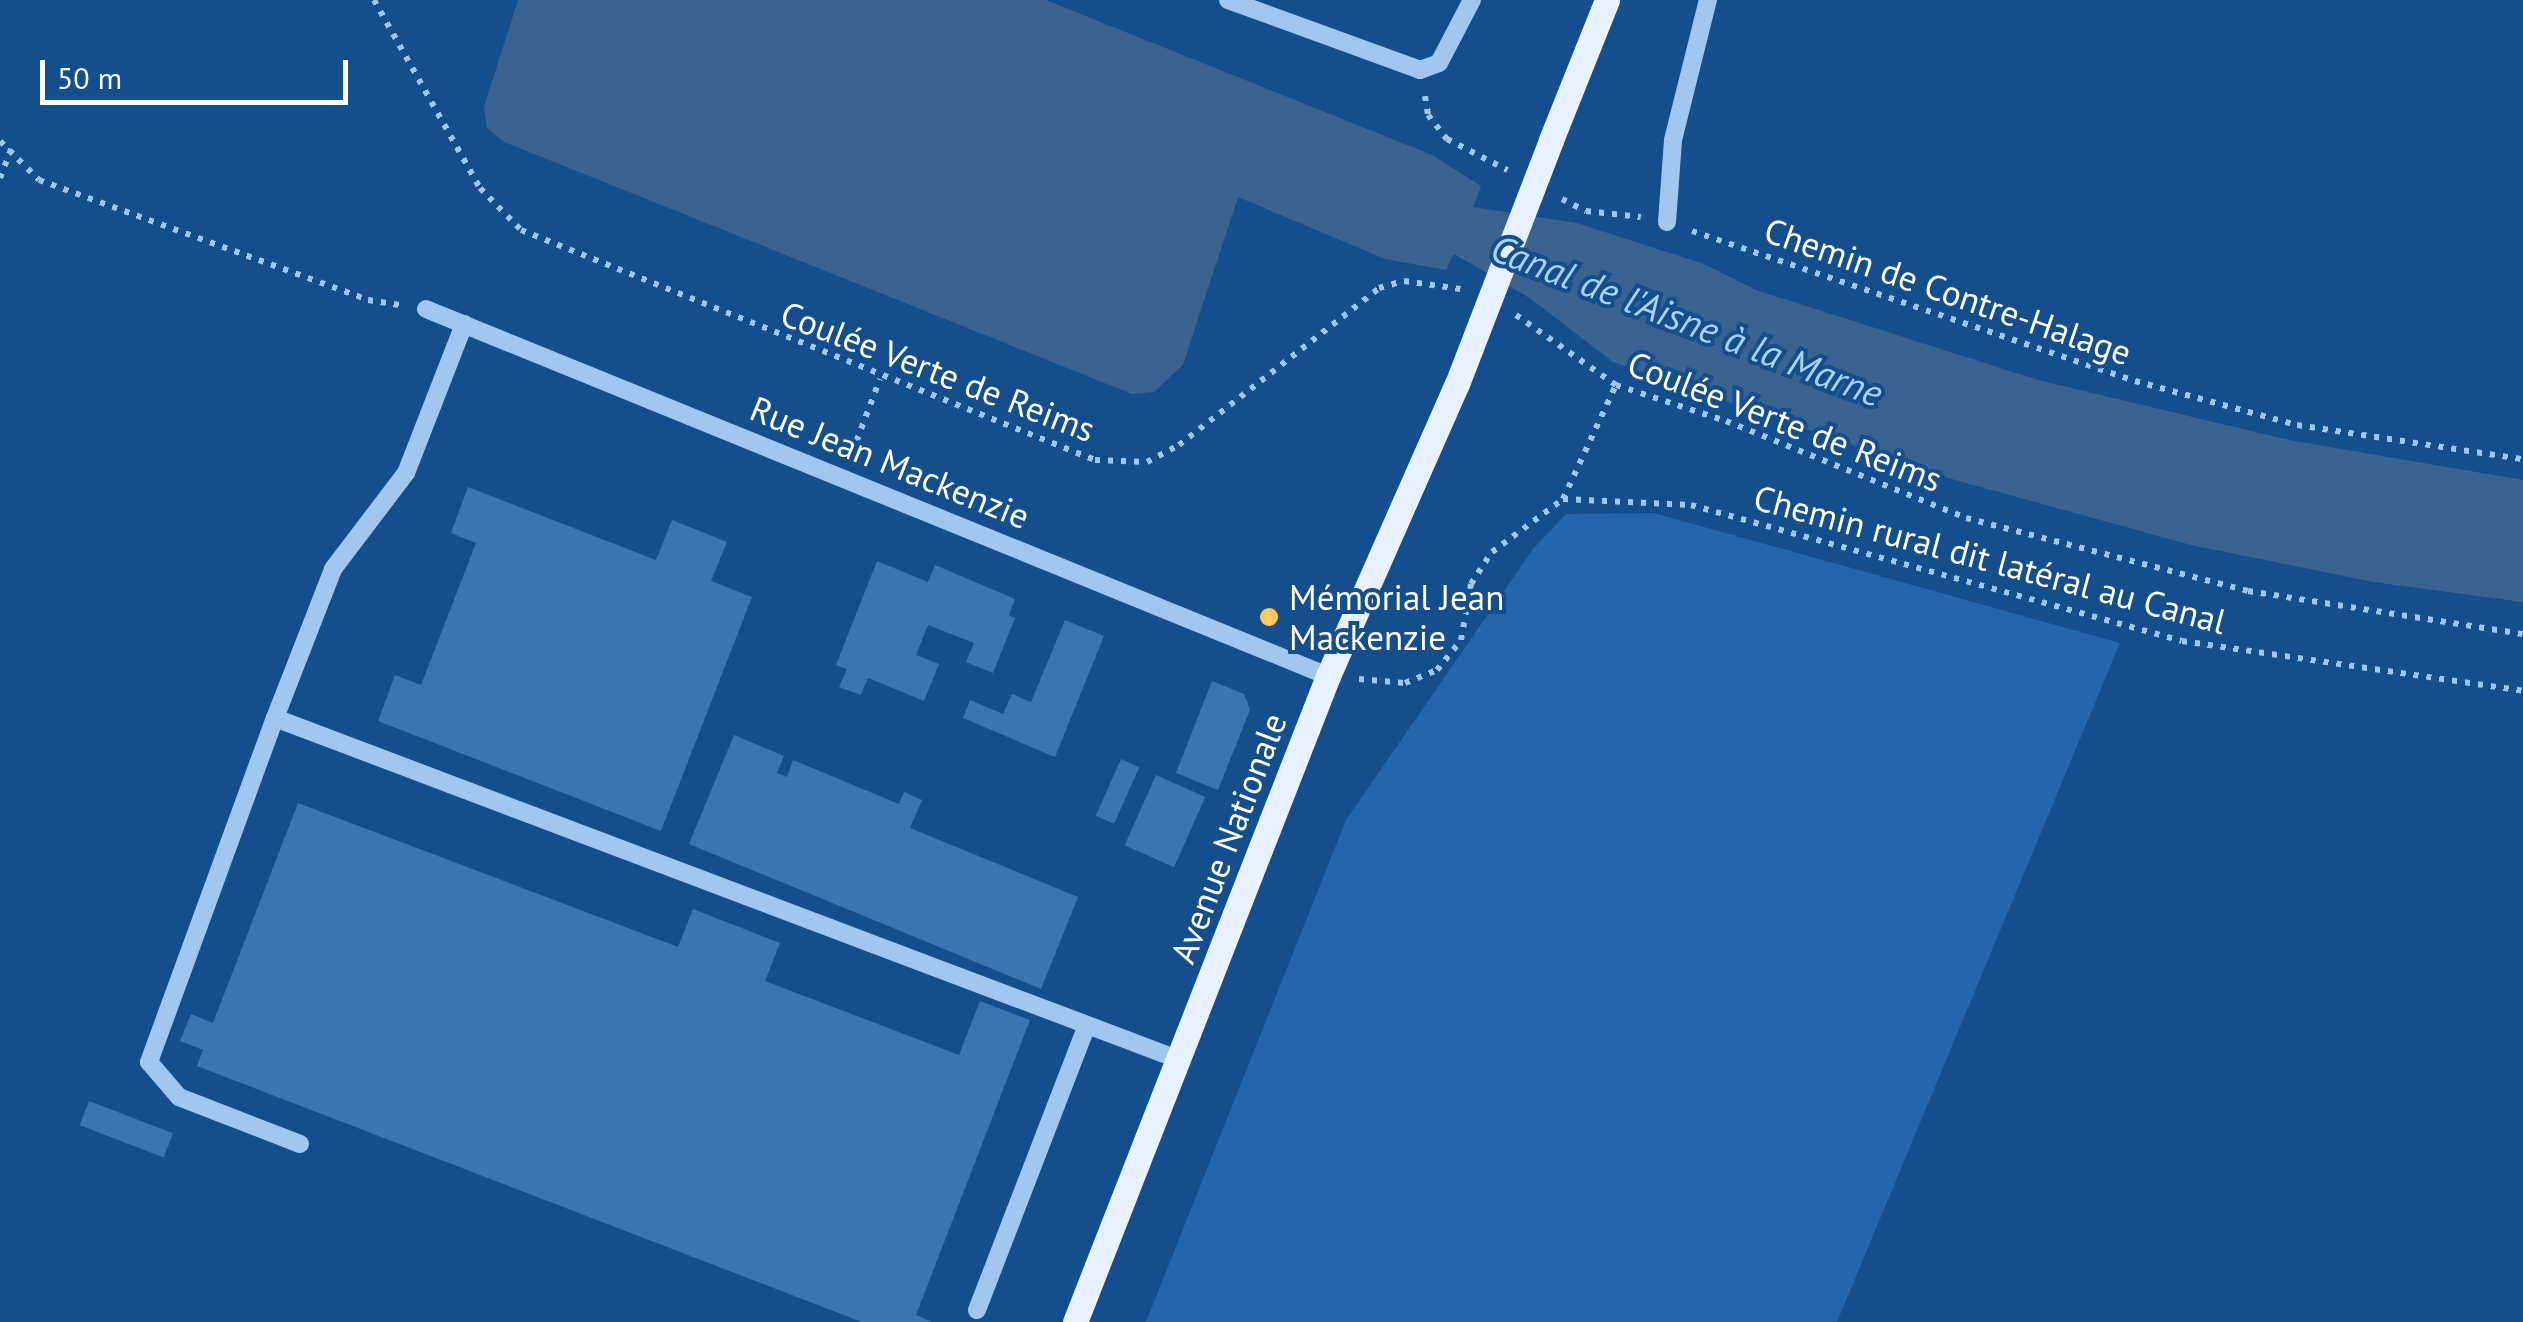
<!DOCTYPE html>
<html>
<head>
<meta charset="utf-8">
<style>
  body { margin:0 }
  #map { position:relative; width:2523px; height:1322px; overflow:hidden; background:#154e8c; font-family:"PT Sans",sans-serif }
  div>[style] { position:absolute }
  .green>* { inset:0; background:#2466a9 }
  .water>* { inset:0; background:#396391 }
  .building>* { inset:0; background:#3975b3; transform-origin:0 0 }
  .path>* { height:6px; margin-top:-3px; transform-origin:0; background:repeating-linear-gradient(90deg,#9fc7ef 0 5px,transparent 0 13px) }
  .minor>* { height:18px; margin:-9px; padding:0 9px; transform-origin:9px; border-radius:9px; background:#9fc7ef }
  .major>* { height:25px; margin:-12.5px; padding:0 12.5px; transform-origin:12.5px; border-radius:12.5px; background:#e7f1ff }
  .major-bridge>* { height:25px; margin:-12.5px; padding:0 12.5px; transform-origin:12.5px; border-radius:12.5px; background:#e7f1ff }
  .dots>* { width:28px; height:28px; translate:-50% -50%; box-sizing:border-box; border:5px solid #154e8c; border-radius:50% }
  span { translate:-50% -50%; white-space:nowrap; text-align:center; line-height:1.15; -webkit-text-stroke:8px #154e8c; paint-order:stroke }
  .street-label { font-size:35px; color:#fff }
  .poi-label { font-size:35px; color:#fff }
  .left { translate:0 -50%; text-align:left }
  .water-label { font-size:38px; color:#aad1f7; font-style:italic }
  .scale { position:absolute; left:40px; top:60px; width:308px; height:45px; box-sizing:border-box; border:5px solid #fff; border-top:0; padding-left:12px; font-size:30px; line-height:35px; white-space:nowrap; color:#fff; -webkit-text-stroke:8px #154e8c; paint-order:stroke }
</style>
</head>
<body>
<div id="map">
  <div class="green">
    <i style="clip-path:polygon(1654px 513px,2120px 643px,1837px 1322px,1146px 1322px,1346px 820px,1533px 549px,1566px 514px)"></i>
  </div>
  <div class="water">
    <i style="clip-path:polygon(518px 0,1046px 0,1432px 155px,1481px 186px,1473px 207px,1577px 223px,1704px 264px,1756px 290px,2038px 380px,2289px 440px,2523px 480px,2523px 602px,2373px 582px,2191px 545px,1948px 478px,1613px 362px,1531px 299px,1454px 254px,1446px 270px,1385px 259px,1238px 197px,1183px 365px,1154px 392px,1132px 394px,504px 142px,487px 128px,484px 107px)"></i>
  </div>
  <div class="building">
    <i style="clip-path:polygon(468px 487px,656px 560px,672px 520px,727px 542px,711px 581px,752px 597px,661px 831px,378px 721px,395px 675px,421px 685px,476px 543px,451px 533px)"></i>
    <i style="clip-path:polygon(877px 561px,928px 582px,935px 565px,1015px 599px,1009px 615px,1015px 618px,993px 673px,966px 662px,974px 643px,928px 625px,916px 655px,939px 664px,924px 701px,868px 678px,861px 695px,839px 687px,847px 669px,836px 665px)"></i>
    <i style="clip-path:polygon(1065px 620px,1104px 636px,1055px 757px,963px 718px,970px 700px,1003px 714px,1012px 694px,1031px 702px)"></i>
    <i style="clip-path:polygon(1212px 681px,1244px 694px,1250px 710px,1218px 790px,1176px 773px)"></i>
    <i style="clip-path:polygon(734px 735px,784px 756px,777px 773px,787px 777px,793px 760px,899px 804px,904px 792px,922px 800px,910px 828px,1078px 897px,1041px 989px,689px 844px)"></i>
    <i style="left:1121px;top:759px;width:20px;height:62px;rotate:24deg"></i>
    <i style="left:1156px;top:775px;width:54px;height:77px;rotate:24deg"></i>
    <i style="clip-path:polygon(298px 803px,678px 947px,693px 909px,780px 943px,765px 981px,959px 1055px,980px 1001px,1030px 1020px,916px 1315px,932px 1322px,862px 1322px,197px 1066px,203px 1050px,180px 1041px,191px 1014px,213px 1023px)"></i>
    <i style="left:89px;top:1101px;width:90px;height:26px;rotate:21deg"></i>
  </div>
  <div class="path">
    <i style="left:374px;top:0;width:216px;rotate:60.6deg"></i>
    <i style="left:480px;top:188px;width:59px;rotate:45.7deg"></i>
    <i style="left:521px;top:230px;width:618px;rotate:21.84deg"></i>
    <i style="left:1095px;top:460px;width:52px;rotate:2.2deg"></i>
    <i style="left:1147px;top:462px;width:36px;rotate:-28deg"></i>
    <i style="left:1179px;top:445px;width:254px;rotate:-38.1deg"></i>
    <i style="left:1379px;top:288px;width:26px;rotate:-16deg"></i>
    <i style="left:1404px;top:281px;width:57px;rotate:8.1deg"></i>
    <i style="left:1425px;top:96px;width:19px;rotate:81deg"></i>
    <i style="left:1428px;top:115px;width:31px;rotate:52deg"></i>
    <i style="left:1447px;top:139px;width:68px;rotate:27.3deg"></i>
    <i style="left:0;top:141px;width:55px;rotate:45deg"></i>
    <i style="left:39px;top:180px;width:350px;rotate:20deg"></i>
    <i style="left:368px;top:300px;width:32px;rotate:9deg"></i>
    <i style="left:0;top:178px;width:34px;rotate:-69deg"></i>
    <i style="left:1562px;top:199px;width:27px;rotate:27deg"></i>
    <i style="left:1586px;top:211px;width:55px;rotate:6.2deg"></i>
    <i style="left:1692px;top:231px;width:468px;rotate:18.7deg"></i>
    <i style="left:2135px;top:381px;width:168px;rotate:15.2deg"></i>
    <i style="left:2297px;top:425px;width:229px;rotate:8.6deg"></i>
    <i style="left:1516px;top:315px;width:122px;rotate:35deg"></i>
    <i style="left:1616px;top:385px;width:116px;rotate:18.1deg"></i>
    <i style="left:1726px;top:421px;width:259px;rotate:22deg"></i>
    <i style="left:1966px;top:518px;width:291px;rotate:14.5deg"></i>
    <i style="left:2248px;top:591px;width:278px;rotate:8.9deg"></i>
    <i style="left:852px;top:453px;width:79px;rotate:-69.3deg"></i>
    <i style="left:1563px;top:499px;width:128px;rotate:2.7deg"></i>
    <i style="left:1691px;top:505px;width:509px;rotate:15.48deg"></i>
    <i style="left:2182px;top:641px;width:345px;rotate:8.3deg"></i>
    <i style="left:1359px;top:679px;width:46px;rotate:5deg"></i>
    <i style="left:1405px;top:683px;width:35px;rotate:-22deg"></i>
    <i style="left:1437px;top:670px;width:38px;rotate:-51deg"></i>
    <i style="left:1461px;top:640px;width:57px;rotate:-79.9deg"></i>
    <i style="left:1471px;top:584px;width:38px;rotate:-57deg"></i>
    <i style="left:1492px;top:552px;width:89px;rotate:-36.7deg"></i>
    <i style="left:1563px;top:499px;width:126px;rotate:-65.1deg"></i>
  </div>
  <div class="minor">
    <i style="left:1228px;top:0;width:204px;rotate:20deg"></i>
    <i style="left:1420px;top:70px;width:20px;rotate:-20deg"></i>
    <i style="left:1439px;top:63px;width:71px;rotate:-62.4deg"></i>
    <i style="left:1667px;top:222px;width:82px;rotate:-85.8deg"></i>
    <i style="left:1673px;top:140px;width:144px;rotate:-76deg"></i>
    <i style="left:426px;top:309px;width:974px;rotate:22.14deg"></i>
    <i style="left:275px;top:718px;width:160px;rotate:-68.7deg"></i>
    <i style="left:333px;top:569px;width:121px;rotate:-52.8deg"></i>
    <i style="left:406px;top:473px;width:160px;rotate:-68.7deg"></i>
    <i style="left:300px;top:1144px;width:130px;rotate:-158.8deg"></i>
    <i style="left:179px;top:1097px;width:46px;rotate:-130.6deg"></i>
    <i style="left:149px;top:1062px;width:366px;rotate:-69.9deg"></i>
    <i style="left:275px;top:718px;width:967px;rotate:20.7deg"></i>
    <i style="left:977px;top:1310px;width:305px;rotate:-68.9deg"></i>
  </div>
  <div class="major">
    <i style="left:1551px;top:140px;width:151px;rotate:-68.2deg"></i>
    <i style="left:1075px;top:1322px;width:694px;rotate:-68.61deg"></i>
    <i style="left:1328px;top:676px;width:319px;rotate:-66.2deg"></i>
  </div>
  <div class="major-bridge">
    <i style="left:1457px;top:384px;width:261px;rotate:-68.9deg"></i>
  </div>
  <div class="dots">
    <i style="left:1269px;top:617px;background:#ffc95d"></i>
  </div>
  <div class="street-label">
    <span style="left:1948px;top:291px;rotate:19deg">Chemin de Contre-Halage</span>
    <span style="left:938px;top:371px;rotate:21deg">Coulée Verte de Reims</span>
    <span style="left:1785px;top:421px;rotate:21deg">Coulée Verte de Reims</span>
    <span style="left:890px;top:462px;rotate:22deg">Rue Jean Mackenzie</span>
    <span style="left:1990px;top:559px;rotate:15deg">Chemin rural dit latéral au Canal</span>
    <span style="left:1228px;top:838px;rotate:-69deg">Avenue Nationale</span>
  </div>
  <div class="poi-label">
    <span class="left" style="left:1289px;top:617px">Mémorial Jean<br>Mackenzie</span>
  </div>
  <div class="water-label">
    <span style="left:1687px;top:320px;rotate:21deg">Canal de l'Aisne à la Marne</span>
  </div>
  <div class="scale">50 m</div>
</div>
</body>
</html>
